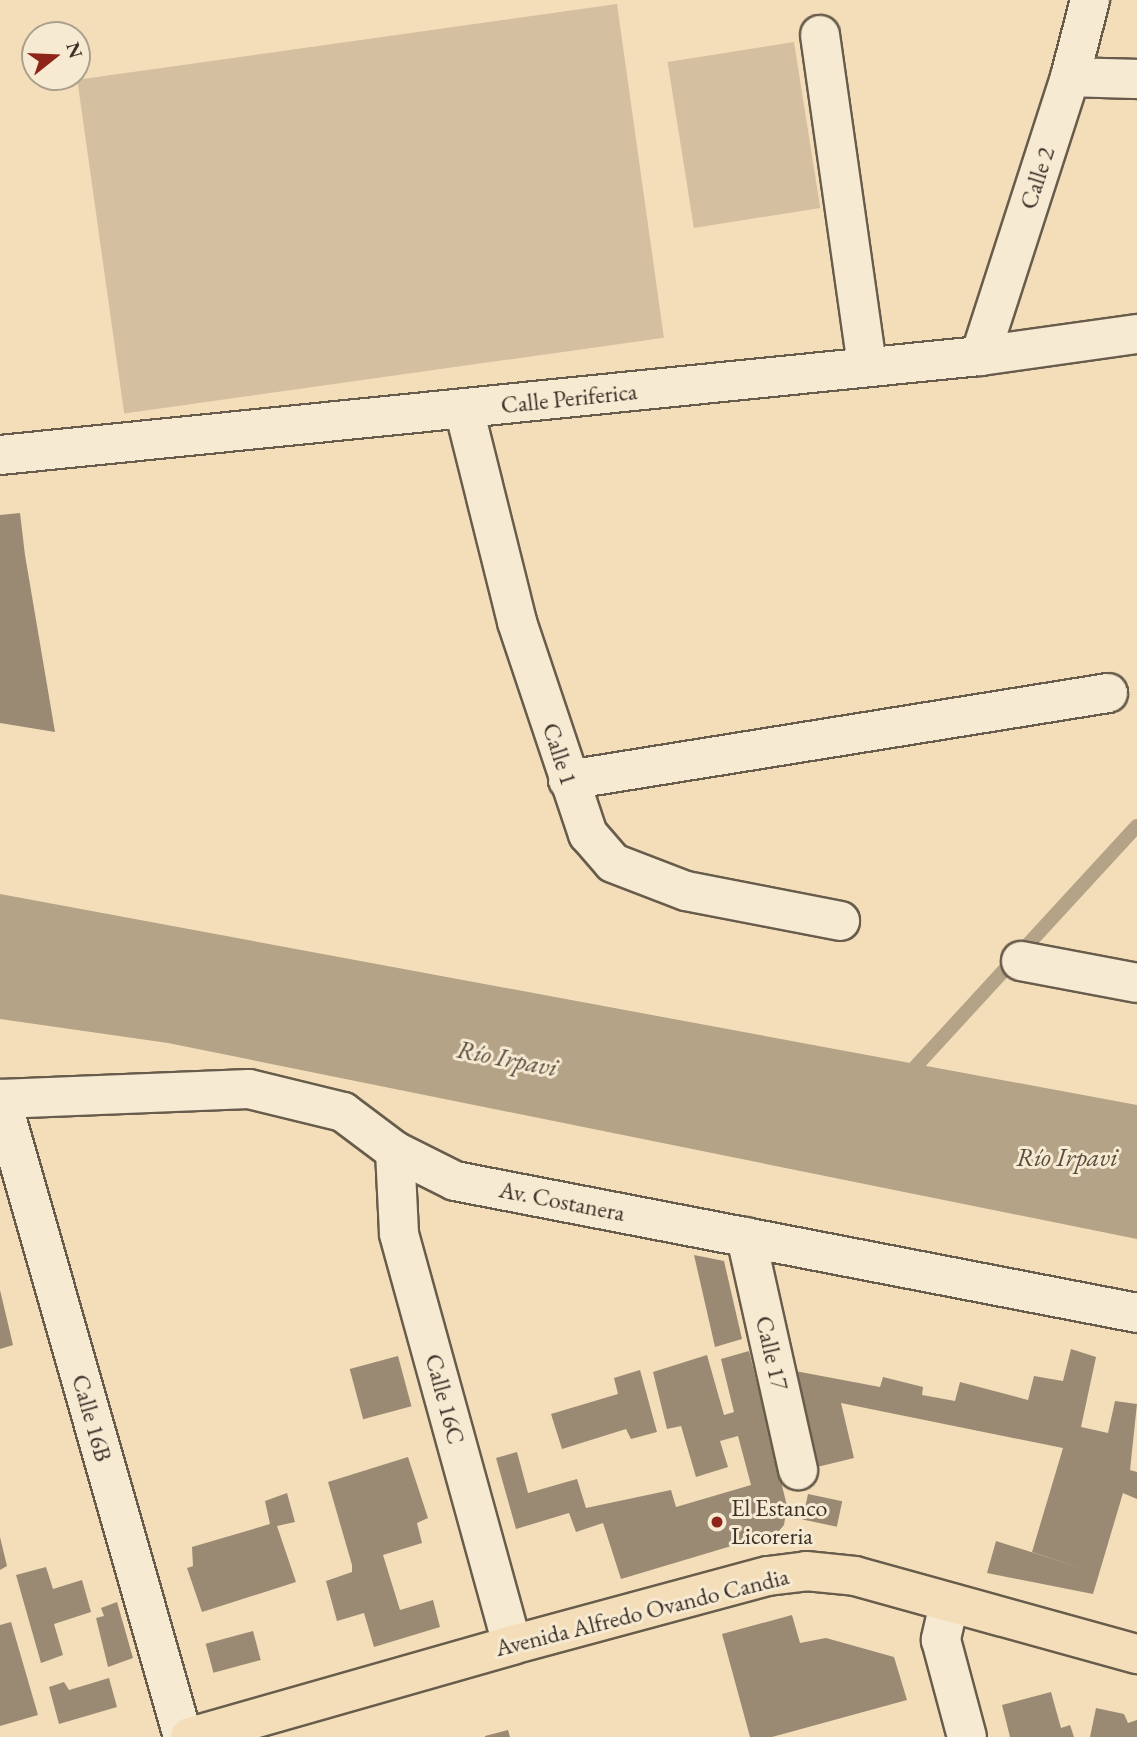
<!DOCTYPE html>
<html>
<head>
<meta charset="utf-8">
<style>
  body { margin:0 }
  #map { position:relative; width:1137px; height:1737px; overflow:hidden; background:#f3deb9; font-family:"EB Garamond",serif }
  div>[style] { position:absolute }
  .green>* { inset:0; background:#d4c0a0; transform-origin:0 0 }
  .water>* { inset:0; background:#b4a387 }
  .stream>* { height:14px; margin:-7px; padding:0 7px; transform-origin:7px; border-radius:7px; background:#b4a387 }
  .building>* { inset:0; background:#9a8a73; transform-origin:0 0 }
  .roads { filter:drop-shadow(2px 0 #685c4c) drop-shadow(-2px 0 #685c4c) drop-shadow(0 2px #685c4c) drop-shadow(0 -2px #685c4c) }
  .minor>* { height:38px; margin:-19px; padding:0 19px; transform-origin:19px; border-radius:19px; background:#f7ead2 }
  .major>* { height:38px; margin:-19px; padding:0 19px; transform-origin:19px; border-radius:19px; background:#f3deb9 }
  .dots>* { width:19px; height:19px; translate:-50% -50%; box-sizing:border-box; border:4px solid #f7ead2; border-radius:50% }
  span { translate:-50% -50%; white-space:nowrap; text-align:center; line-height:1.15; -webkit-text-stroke:6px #f7ead2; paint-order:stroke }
  .street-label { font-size:24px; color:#3a3027 }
  .poi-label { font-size:24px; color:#3a3027 }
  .left { translate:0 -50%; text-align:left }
  .water-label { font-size:26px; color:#584d3f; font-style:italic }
  .north { position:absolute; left:21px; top:21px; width:70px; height:70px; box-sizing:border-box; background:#f7ead2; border:2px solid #aba08e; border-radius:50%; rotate:72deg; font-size:19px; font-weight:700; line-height:28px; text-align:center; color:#3a3027 }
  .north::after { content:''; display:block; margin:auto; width:24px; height:32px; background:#8f2418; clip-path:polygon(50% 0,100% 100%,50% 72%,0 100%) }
</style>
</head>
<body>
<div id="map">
  <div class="green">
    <i style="left:617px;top:4px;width:337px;height:545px;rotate:82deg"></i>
    <i style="left:794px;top:42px;width:168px;height:128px;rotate:81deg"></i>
  </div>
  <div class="water">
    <i style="clip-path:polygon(0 894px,1137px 1105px,1137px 1239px,168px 1043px,0 1019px)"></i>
  </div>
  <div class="stream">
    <i style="left:906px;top:1077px;width:341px;rotate:-47.4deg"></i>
  </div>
  <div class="building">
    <i style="clip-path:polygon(20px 513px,25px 555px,55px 732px,0 723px,0 515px)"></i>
    <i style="clip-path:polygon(694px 1255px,724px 1261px,742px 1339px,715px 1347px)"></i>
    <i style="clip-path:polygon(0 1290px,13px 1345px,0 1349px)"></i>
    <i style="clip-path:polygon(1071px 1349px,1096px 1357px,1081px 1427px,1108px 1433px,1115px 1401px,1137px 1404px,1130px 1470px,1137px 1472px,1137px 1499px,1123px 1493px,1093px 1594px,987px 1573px,996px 1541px,1085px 1569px,1032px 1552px,1063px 1448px,841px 1403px,854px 1458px,817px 1467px,795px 1371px,880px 1387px,883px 1377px,923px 1387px,922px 1395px,955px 1401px,960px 1382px,1028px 1400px,1034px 1376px,1063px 1381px)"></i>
    <i style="clip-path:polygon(749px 1351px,787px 1506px,784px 1525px,778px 1532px,621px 1579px,603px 1523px,576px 1532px,569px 1513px,516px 1529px,496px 1458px,517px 1452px,528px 1493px,577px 1479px,586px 1508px,671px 1490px,676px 1507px,751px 1485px,738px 1436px,720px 1441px,728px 1467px,696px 1477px,681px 1426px,667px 1429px,653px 1372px,707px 1355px,724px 1415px,734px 1412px,721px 1359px)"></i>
    <i style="left:398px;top:1356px;width:52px;height:50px;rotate:75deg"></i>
    <i style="clip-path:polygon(640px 1370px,657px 1432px,631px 1439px,626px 1429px,562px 1449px,551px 1414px,618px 1394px,614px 1378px)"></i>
    <i style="clip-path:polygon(408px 1457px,428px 1518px,417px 1523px,422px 1543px,383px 1555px,400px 1610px,433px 1600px,440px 1627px,374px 1647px,364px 1613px,337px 1621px,326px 1581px,352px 1572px,352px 1565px,328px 1482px)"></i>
    <i style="clip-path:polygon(287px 1493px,295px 1522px,277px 1526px,296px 1582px,202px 1612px,187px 1568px,193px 1566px,192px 1547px,270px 1524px,265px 1501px)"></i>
    <i style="left:808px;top:1494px;width:35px;height:26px;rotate:12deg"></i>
    <i style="clip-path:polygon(0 1537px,7px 1566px,0 1570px)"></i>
    <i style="clip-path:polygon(46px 1567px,53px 1589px,82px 1580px,91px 1612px,54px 1624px,63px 1655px,41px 1663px,16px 1575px)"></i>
    <i style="clip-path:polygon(117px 1602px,133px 1658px,108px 1667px,96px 1618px,104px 1616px,101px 1608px)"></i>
    <i style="clip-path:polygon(792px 1615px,800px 1643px,826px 1638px,894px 1657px,907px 1700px,772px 1737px,750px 1737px,722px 1634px)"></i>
    <i style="clip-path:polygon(11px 1622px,38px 1715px,0 1726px,0 1625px)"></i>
    <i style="left:253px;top:1631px;width:30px;height:49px;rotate:75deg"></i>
    <i style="clip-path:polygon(109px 1678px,117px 1707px,59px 1724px,49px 1687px,64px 1682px,69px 1690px)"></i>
    <i style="clip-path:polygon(1051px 1692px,1061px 1728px,1070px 1725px,1074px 1737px,1010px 1737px,1002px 1705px)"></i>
    <i style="clip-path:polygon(1096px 1708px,1124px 1714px,1128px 1723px,1137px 1720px,1137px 1737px,1090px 1737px)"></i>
    <i style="clip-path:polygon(508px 1730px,510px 1737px,485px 1737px,485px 1736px)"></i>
  </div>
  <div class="roads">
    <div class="minor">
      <i style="left:820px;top:35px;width:335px;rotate:81.9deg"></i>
      <i style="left:1070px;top:77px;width:67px;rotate:1.7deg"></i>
      <i style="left:980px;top:356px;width:293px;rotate:-72.1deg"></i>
      <i style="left:1070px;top:77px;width:80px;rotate:-75.4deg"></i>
      <i style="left:464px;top:409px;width:219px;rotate:76deg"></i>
      <i style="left:517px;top:622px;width:224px;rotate:71.5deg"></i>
      <i style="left:588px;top:834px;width:38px;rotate:49deg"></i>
      <i style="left:613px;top:863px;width:78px;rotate:21deg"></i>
      <i style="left:686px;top:891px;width:157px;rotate:11deg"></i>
      <i style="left:0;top:455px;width:985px;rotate:-5.77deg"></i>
      <i style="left:980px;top:356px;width:159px;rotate:-8deg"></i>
      <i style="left:568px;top:780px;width:547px;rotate:-9.15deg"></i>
      <i style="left:1021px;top:961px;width:118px;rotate:10.7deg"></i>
      <i style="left:0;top:1099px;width:249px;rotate:-2.3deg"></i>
      <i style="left:249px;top:1089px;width:97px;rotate:13.7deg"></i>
      <i style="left:343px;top:1112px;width:65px;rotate:36.9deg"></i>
      <i style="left:395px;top:1151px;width:67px;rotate:26.6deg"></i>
      <i style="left:455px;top:1181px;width:695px;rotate:10.95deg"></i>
      <i style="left:1px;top:1099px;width:663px;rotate:74.08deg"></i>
      <i style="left:395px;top:1151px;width:83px;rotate:87.2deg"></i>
      <i style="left:399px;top:1234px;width:426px;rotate:74.6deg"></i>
      <i style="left:746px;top:1237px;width:239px;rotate:77.4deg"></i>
      <i style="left:949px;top:1604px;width:37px;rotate:103deg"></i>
      <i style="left:941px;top:1640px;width:100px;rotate:75deg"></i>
    </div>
    <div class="major">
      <i style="left:190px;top:1737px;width:335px;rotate:-15.9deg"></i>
      <i style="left:512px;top:1645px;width:265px;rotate:-15.1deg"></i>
      <i style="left:768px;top:1576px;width:38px;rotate:-7deg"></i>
      <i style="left:806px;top:1571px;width:49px;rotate:5.8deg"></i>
      <i style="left:855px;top:1576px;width:293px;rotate:15.5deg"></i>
    </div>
  </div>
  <div class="dots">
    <i style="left:717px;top:1522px;background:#8f2418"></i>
  </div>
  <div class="street-label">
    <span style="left:1037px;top:178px;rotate:-72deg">Calle 2</span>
    <span style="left:569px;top:398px;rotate:-6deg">Calle Periferica</span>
    <span style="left:560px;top:754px;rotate:72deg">Calle 1</span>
    <span style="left:562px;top:1201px;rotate:11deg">Av. Costanera</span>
    <span style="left:772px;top:1353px;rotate:77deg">Calle 17</span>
    <span style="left:445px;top:1399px;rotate:75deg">Calle 16C</span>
    <span style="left:92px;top:1418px;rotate:74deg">Calle 16B</span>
    <span style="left:642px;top:1612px;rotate:-14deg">Avenida Alfredo Ovando Candia</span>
  </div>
  <div class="poi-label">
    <span class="left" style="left:731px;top:1522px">El Estanco<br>Licoreria</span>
  </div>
  <div class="water-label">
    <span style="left:507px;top:1059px;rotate:11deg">Río Irpavi</span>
    <span style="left:1067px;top:1158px">Río Irpavi</span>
  </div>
  <div class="north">N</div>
</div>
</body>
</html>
